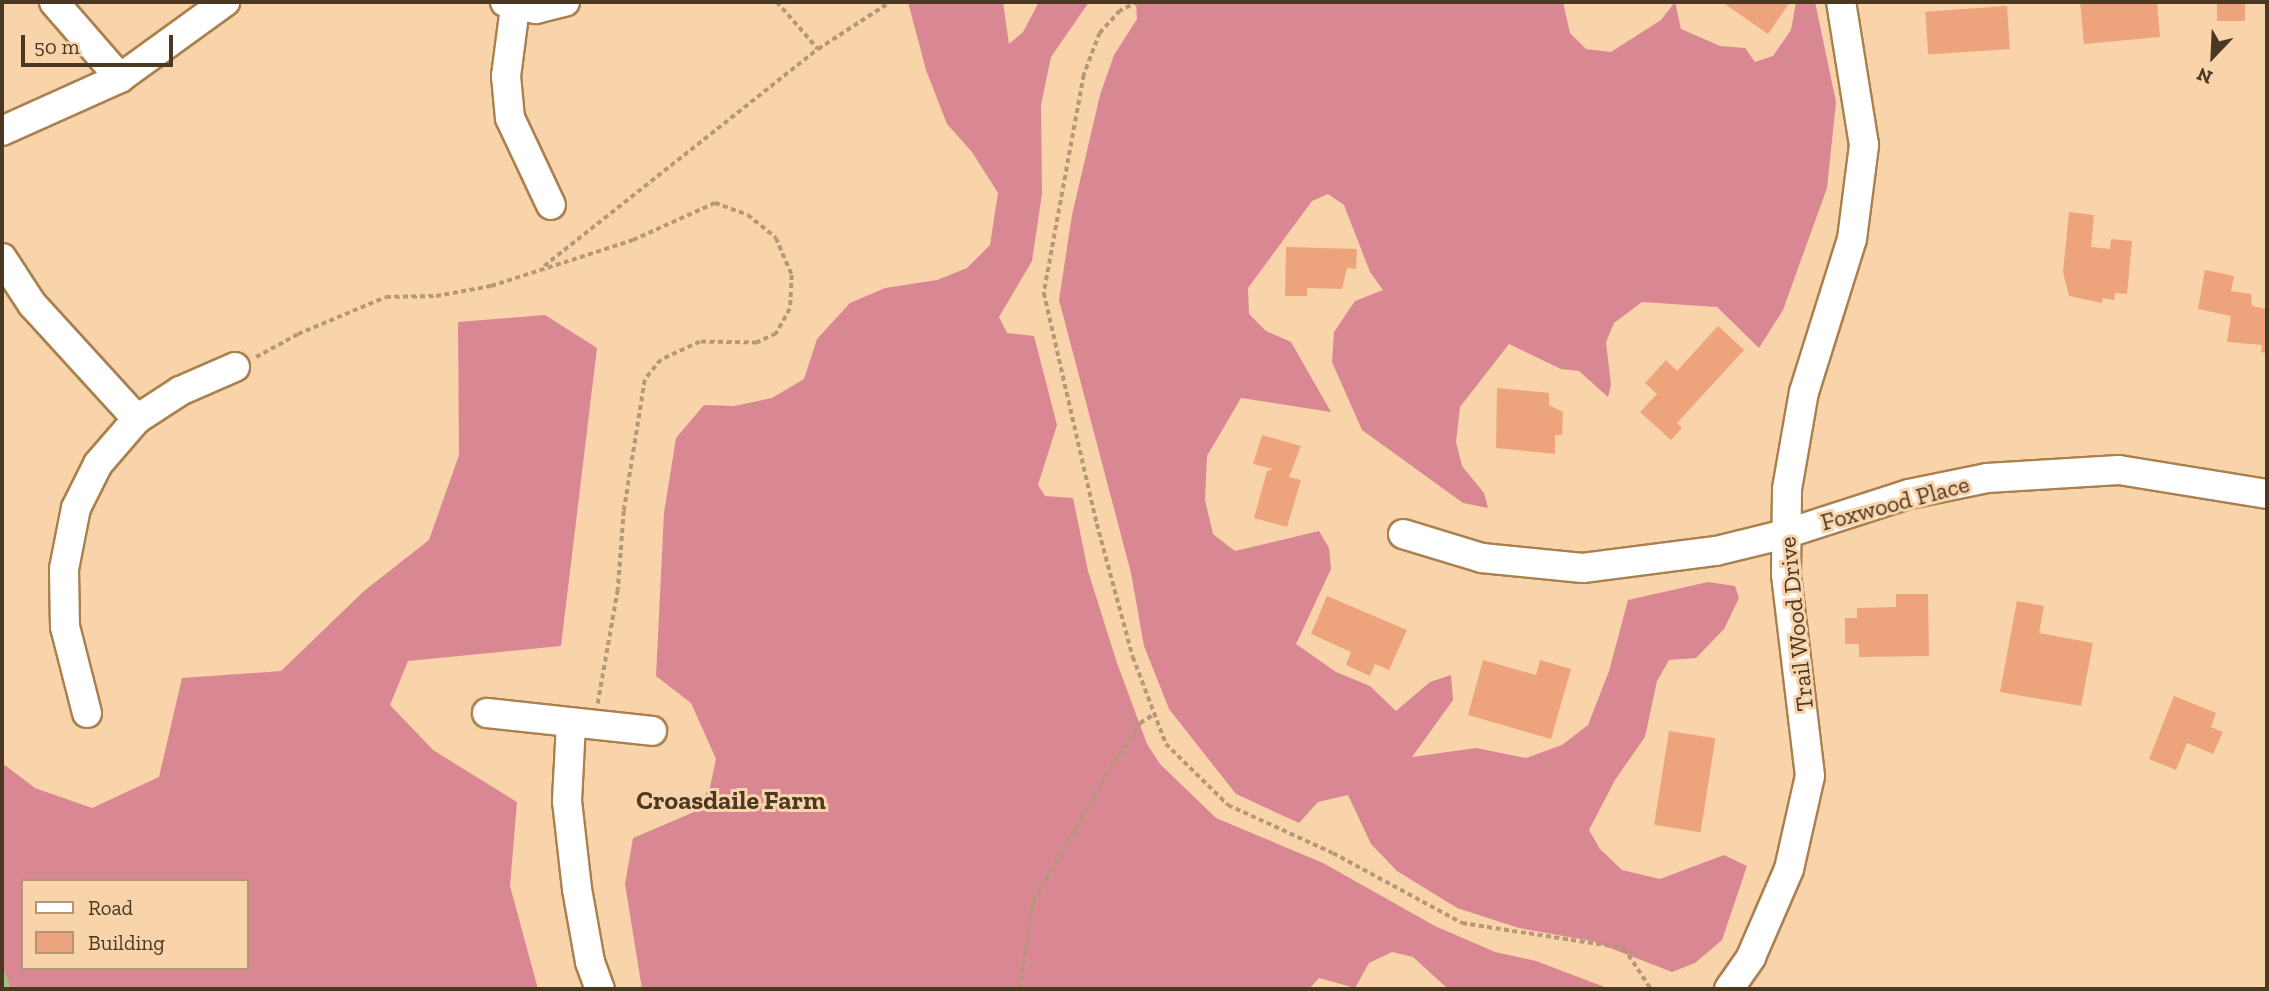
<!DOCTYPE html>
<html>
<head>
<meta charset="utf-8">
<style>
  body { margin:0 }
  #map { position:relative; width:2269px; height:991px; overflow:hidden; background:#f9d4ab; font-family:"Zilla Slab",serif }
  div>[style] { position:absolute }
  .forest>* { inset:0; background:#da8794 }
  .stream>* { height:6px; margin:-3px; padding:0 3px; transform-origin:3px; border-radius:3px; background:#9fc27c }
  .building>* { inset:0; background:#eda47c; transform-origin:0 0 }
  .path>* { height:3.5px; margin-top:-1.75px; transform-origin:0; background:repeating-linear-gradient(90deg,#b69877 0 5px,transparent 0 8.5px) }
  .roads { filter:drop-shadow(2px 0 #aa804e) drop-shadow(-2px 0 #aa804e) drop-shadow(0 2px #aa804e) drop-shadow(0 -2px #aa804e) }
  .minor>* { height:28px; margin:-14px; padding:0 14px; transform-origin:14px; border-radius:14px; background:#fff }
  span { translate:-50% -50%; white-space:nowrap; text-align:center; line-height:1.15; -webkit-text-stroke:6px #f9d4ab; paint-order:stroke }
  .street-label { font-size:24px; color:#4a3823 }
  .neighbourhood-label { font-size:26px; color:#4a3823; font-weight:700 }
  .frame { position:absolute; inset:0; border:4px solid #4a3823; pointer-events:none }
  .legend { position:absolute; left:21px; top:879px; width:228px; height:91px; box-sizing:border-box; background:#f9d4ab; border:2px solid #b39675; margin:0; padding:9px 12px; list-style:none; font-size:21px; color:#4a3823 }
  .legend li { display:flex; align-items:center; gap:14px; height:35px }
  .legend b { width:35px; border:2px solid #b39675 }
  .north { position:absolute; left:2178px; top:21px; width:70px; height:70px; -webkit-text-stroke:5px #f9d4ab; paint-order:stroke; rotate:203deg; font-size:19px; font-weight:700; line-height:28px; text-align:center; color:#4a3823 }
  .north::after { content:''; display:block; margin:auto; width:24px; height:32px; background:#4a3823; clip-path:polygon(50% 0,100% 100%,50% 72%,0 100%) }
  .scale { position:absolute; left:21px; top:35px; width:152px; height:32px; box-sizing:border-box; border:4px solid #4a3823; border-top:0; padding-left:9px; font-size:21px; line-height:24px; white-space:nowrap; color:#4a3823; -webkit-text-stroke:5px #f9d4ab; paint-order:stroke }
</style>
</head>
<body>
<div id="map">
  <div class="forest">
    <i style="clip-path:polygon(908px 2px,1003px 2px,1009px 44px,1023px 32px,1039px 2px,1089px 2px,1051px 57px,1041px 105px,1042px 194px,1032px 261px,999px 317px,1007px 333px,1034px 336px,1057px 425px,1038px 485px,1045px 496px,1073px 498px,1088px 571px,1117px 663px,1147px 744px,1160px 764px,1216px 818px,1323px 863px,1435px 926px,1495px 952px,1536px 961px,1610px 989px,1448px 989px,1413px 957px,1392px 952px,1369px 963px,1355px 988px,1319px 978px,1309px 989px,642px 989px,625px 884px,633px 838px,694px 812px,710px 787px,716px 759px,691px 703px,656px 676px,664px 513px,676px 438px,704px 405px,734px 406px,772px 398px,804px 379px,817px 339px,850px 303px,885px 288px,937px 280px,967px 268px,990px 245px,998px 193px,972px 152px,947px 124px,926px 70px)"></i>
    <i style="clip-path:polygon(1136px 2px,1563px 2px,1570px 33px,1586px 49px,1611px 52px,1661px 20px,1675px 2px,1681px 29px,1720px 46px,1745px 48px,1755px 62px,1773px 56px,1791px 30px,1796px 2px,1815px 2px,1836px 102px,1827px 188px,1783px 310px,1759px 348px,1717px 307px,1642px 302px,1614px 323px,1606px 342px,1611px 385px,1608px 397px,1579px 371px,1561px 369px,1509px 344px,1460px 407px,1456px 442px,1462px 466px,1484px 493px,1488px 508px,1463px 503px,1362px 430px,1332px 362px,1334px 332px,1355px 301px,1383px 290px,1370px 272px,1344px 205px,1328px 194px,1312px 201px,1248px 288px,1249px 314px,1266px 331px,1291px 342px,1331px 412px,1241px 398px,1207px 456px,1205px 500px,1213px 534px,1235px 551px,1319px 531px,1329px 548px,1331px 569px,1296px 644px,1336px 672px,1370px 686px,1396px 711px,1430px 682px,1451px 675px,1453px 700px,1412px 757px,1476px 748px,1526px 758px,1562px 745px,1588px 725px,1609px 671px,1628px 600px,1708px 582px,1735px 586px,1739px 598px,1724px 629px,1696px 658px,1669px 660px,1657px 681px,1645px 737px,1615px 780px,1589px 830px,1600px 849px,1622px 870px,1660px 879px,1724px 855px,1747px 866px,1722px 940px,1695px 963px,1672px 972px,1592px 941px,1519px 928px,1457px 908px,1397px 871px,1371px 844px,1348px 795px,1318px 802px,1299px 823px,1236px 794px,1169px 709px,1144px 646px,1131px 573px,1059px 300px,1072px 215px,1100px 95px,1114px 55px,1137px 19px)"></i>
    <i style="clip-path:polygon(evenodd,545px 315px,597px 348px,561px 646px,408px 661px,390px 705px,433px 750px,517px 802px,510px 886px,538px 989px,2px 989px,2px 763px,35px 788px,92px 808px,159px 777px,182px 678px,281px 671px,364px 591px,429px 540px,459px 455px,458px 322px,545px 315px,23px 881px,247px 881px,247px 968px,23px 968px,23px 881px)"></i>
  </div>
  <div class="stream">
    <i style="left:2px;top:973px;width:17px;rotate:69deg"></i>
  </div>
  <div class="building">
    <i style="clip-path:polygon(1722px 2px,1790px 2px,1768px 34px)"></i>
    <i style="clip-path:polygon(2080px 2px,2157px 2px,2160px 37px,2084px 44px)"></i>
    <i style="left:2217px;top:2px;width:28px;height:19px"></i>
    <i style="left:2007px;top:6px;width:43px;height:82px;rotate:86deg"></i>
    <i style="clip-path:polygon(2069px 212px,2094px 215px,2091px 247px,2110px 249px,2111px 239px,2132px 241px,2127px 294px,2115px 293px,2114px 300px,2103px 298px,2102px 303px,2069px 296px,2063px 272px)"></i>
    <i style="clip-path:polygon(1286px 247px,1357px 249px,1356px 269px,1347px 268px,1342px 289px,1307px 288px,1307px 296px,1285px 296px)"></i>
    <i style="clip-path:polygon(2205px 270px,2234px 276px,2231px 291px,2251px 294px,2252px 306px,2267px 309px,2267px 353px,2261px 352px,2262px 345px,2227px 342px,2231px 316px,2198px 309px)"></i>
    <i style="clip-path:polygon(1718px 326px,1744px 350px,1677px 423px,1682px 428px,1671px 440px,1640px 412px,1657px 394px,1645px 383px,1666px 360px,1677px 371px)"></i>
    <i style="clip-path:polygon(1497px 388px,1549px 393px,1549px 405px,1563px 412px,1562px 435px,1555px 435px,1555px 454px,1496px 448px)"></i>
    <i style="clip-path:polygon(1262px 435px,1301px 446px,1289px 477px,1301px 480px,1287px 527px,1254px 518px,1267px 471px,1273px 469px,1253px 464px)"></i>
    <i style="clip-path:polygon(1896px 594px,1928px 594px,1929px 656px,1859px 657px,1859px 644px,1845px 644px,1845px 618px,1857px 618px,1857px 608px,1896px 607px)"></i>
    <i style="clip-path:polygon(1327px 596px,1407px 630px,1389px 670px,1375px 664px,1370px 676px,1346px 665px,1351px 652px,1311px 634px)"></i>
    <i style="clip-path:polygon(2017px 601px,2044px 606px,2039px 633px,2093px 643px,2081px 706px,2000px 692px)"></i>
    <i style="clip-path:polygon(1483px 660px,1536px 675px,1540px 660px,1571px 669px,1551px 739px,1468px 715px)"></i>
    <i style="clip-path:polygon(2174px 696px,2216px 713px,2211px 727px,2223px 732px,2213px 754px,2187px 743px,2176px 770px,2149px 759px)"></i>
    <i style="left:1669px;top:731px;width:47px;height:95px;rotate:9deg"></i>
  </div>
  <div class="path">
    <i style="left:777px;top:2px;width:62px;rotate:48.9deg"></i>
    <i style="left:1138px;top:2px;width:20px;rotate:153deg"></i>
    <i style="left:1120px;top:11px;width:30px;rotate:132deg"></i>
    <i style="left:1100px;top:33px;width:45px;rotate:110.9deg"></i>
    <i style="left:1084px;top:75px;width:222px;rotate:100.4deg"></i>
    <i style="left:1044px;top:293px;width:237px;rotate:77.1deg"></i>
    <i style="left:1097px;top:524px;width:138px;rotate:74.9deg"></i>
    <i style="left:1133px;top:657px;width:93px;rotate:69.2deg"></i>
    <i style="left:1166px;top:744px;width:87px;rotate:44.5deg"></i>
    <i style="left:1228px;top:805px;width:115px;rotate:24.6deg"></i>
    <i style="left:1333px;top:853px;width:147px;rotate:28.5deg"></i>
    <i style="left:1462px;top:923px;width:164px;rotate:8.8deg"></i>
    <i style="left:1624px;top:948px;width:49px;rotate:56.6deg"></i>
    <i style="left:544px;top:266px;width:350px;rotate:-38.4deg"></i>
    <i style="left:818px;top:49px;width:86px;rotate:-33.1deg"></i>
    <i style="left:256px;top:357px;width:48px;rotate:-28.7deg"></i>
    <i style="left:298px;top:334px;width:95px;rotate:-22.8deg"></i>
    <i style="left:386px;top:297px;width:50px;rotate:-1.1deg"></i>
    <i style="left:436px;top:296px;width:56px;rotate:-10.3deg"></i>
    <i style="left:491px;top:286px;width:149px;rotate:-17.9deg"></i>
    <i style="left:633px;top:240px;width:90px;rotate:-24.3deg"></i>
    <i style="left:715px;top:203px;width:35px;rotate:20deg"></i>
    <i style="left:748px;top:215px;width:36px;rotate:39deg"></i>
    <i style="left:776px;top:238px;width:40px;rotate:66.6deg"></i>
    <i style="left:792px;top:275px;width:34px;rotate:93deg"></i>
    <i style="left:790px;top:309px;width:29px;rotate:119deg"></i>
    <i style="left:776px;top:334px;width:21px;rotate:155deg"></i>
    <i style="left:757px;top:343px;width:57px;rotate:-179deg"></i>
    <i style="left:700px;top:342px;width:43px;rotate:155.2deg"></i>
    <i style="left:661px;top:360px;width:26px;rotate:129deg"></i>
    <i style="left:645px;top:380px;width:133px;rotate:99.1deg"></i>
    <i style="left:624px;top:511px;width:79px;rotate:94.3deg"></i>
    <i style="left:618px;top:590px;width:116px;rotate:100deg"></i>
    <i style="left:1019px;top:989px;width:89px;rotate:-81deg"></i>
    <i style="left:1033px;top:901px;width:153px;rotate:-59.7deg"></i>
    <i style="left:1110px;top:769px;width:55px;rotate:-56.9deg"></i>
    <i style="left:1140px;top:723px;width:15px;rotate:-32deg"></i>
  </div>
  <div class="roads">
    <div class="minor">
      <i style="left:54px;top:2px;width:101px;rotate:49deg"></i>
      <i style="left:505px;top:2px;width:32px;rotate:13deg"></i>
      <i style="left:536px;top:9px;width:30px;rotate:-14deg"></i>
      <i style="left:515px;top:7px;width:70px;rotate:97.4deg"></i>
      <i style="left:506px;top:76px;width:42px;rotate:84.6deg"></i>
      <i style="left:510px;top:118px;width:96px;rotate:64.8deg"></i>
      <i style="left:2px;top:131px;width:129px;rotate:-24.2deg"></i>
      <i style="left:120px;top:78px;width:130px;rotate:-35.9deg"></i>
      <i style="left:2px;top:258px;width:55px;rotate:56.9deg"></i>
      <i style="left:32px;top:304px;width:156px;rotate:47.6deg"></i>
      <i style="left:1403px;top:534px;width:83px;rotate:16.9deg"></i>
      <i style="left:1482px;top:558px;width:101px;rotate:5.7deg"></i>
      <i style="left:1583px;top:568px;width:134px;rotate:-7.3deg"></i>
      <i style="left:1716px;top:551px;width:71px;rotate:-13.8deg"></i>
      <i style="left:1785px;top:534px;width:130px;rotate:-17.9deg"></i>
      <i style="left:1909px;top:494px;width:80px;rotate:-11.6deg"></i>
      <i style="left:1987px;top:478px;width:132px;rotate:-3.5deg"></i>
      <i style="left:2119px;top:470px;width:150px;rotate:9.2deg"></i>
      <i style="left:87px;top:713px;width:89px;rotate:-104.3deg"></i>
      <i style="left:65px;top:627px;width:58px;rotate:-91deg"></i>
      <i style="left:64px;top:569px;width:62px;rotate:-78.9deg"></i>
      <i style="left:76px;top:508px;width:49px;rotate:-63.4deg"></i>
      <i style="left:98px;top:464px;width:60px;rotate:-49.1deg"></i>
      <i style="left:137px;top:419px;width:51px;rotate:-33.1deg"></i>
      <i style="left:180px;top:391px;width:60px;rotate:-23.6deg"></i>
      <i style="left:487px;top:713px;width:166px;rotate:6.2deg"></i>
      <i style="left:571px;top:724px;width:77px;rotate:93deg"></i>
      <i style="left:567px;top:801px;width:89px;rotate:83.5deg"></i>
      <i style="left:577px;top:889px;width:74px;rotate:79.9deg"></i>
      <i style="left:590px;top:962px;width:29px;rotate:70deg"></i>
      <i style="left:1729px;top:989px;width:39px;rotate:-55deg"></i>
      <i style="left:1751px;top:957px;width:96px;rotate:-66.6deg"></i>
      <i style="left:1789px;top:869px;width:95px;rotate:-77.3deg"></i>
      <i style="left:1810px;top:776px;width:203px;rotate:-96.8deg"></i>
      <i style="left:1786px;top:574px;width:85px;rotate:-89.3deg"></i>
      <i style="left:1787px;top:489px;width:98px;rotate:-80.1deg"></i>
      <i style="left:1804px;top:392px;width:160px;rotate:-72.6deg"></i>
      <i style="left:1852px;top:239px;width:95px;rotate:-82.7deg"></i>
      <i style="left:1864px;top:145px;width:145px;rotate:-99.1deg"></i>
    </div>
  </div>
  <div class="street-label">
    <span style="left:1895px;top:503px;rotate:-15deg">Foxwood Place</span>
    <span style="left:1796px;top:624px;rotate:-96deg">Trail Wood Drive</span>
  </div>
  <div class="neighbourhood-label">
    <span style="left:731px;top:801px">Croasdaile Farm</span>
  </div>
  <div class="frame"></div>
  <ul class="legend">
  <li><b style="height:9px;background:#fff"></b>Road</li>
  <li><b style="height:19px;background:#eda47c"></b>Building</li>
  </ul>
  <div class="north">N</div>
  <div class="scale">50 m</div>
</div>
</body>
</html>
